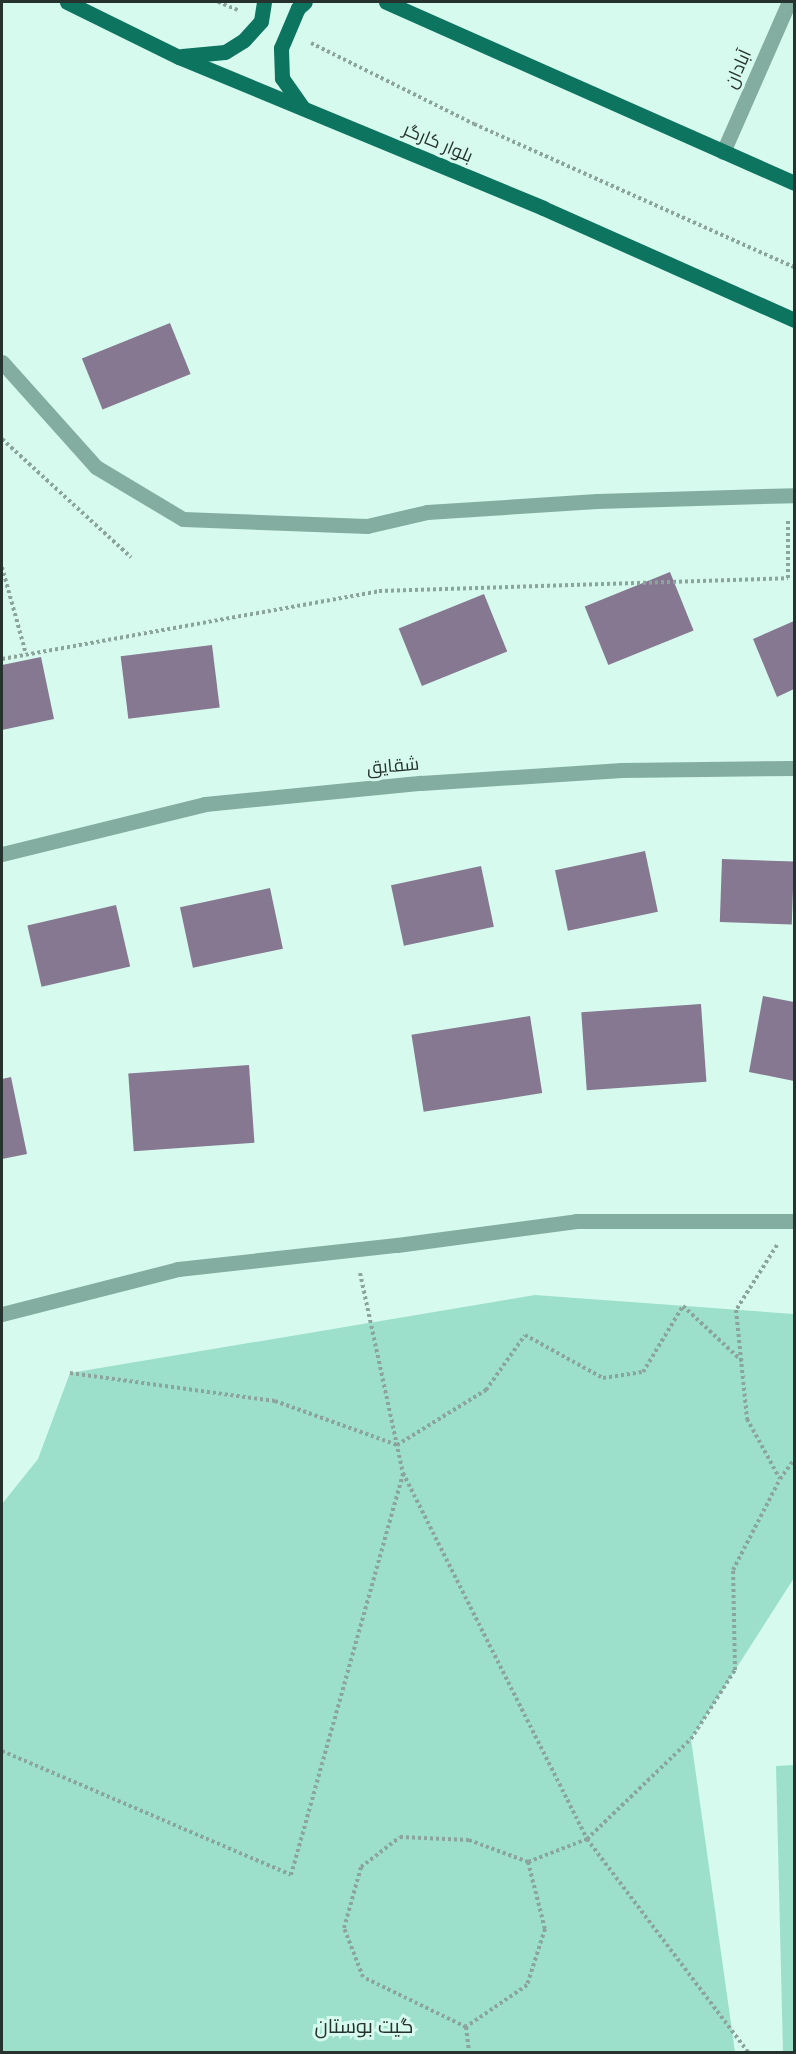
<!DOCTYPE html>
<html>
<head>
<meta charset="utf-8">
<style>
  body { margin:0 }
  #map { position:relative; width:796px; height:2054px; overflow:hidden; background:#d7faee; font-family:Figtree,Cairo,sans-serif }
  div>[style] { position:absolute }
  .green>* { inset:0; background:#9ce0cc }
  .building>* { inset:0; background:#857890; transform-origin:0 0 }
  .path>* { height:4px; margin-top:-2px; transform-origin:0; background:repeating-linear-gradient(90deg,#8ba49c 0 3px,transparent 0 6px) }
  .minor>* { height:15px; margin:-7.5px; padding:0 7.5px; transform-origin:7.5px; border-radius:7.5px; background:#84ada1 }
  .major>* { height:15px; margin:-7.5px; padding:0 7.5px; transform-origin:7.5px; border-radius:7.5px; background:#0d745f }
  span { translate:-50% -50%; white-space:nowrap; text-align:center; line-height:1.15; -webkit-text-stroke:6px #d7faee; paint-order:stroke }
  .street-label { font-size:18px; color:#25322e }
  .neighbourhood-label { font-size:20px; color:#25322e }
  .frame { position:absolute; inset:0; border:3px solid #25322e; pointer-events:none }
</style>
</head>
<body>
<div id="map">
  <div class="green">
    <i style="clip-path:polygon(535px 1295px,794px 1314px,794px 1578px,691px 1739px,735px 2052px,2px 2052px,2px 1504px,38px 1459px,70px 1373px)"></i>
    <i style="clip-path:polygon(794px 1765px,794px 2051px,783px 2052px,776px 1766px)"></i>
  </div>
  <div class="building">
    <i style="left:170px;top:323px;width:55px;height:95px;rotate:68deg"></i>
    <i style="left:670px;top:572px;width:63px;height:92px;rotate:68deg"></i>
    <i style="left:484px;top:594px;width:62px;height:92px;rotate:68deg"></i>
    <i style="clip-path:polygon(794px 621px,794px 689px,777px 697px,753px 639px)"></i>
    <i style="left:212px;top:645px;width:63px;height:92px;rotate:83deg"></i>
    <i style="clip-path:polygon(41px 657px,54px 719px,2px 730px,2px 665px)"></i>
    <i style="left:645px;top:851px;width:62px;height:92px;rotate:78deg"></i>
    <i style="left:722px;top:859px;width:72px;height:63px;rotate:2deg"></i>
    <i style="left:481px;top:866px;width:62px;height:92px;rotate:78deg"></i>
    <i style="left:270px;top:888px;width:62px;height:92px;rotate:78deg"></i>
    <i style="left:116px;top:905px;width:63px;height:91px;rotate:77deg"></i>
    <i style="clip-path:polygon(763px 996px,794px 1002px,794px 1081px,749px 1072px)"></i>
    <i style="left:701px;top:1004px;width:78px;height:120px;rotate:86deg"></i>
    <i style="left:530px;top:1016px;width:78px;height:120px;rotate:81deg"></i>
    <i style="left:249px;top:1065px;width:78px;height:121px;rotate:86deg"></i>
    <i style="clip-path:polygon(11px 1077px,27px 1154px,2px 1159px,2px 1079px)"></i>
  </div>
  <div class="path">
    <i style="left:218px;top:2px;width:22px;rotate:22deg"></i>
    <i style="left:311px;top:43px;width:182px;rotate:26.4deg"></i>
    <i style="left:474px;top:124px;width:350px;rotate:24.1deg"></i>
    <i style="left:2px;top:439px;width:175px;rotate:42.5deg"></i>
    <i style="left:2px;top:567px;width:90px;rotate:74.6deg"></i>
    <i style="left:2px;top:659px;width:383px;rotate:-10.2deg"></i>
    <i style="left:379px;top:591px;width:409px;rotate:-1.8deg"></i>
    <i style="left:788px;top:578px;width:58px;rotate:-90deg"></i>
    <i style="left:777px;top:1245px;width:77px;rotate:122.2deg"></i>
    <i style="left:736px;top:1310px;width:110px;rotate:84.2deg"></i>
    <i style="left:747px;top:1419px;width:68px;rotate:61.2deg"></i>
    <i style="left:360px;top:1273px;width:205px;rotate:77.9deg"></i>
    <i style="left:403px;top:1473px;width:410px;rotate:63.3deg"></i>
    <i style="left:587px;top:1839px;width:63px;rotate:158.7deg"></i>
    <i style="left:70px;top:1373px;width:207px;rotate:7.8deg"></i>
    <i style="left:275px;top:1401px;width:130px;rotate:19.8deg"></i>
    <i style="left:397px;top:1445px;width:105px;rotate:-31.7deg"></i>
    <i style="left:486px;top:1390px;width:67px;rotate:-54.7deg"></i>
    <i style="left:525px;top:1335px;width:89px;rotate:28.9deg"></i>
    <i style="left:603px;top:1378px;width:40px;rotate:-8.5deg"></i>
    <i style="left:643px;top:1372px;width:77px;rotate:-58.8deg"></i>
    <i style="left:683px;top:1306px;width:81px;rotate:43deg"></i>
    <i style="left:2px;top:1751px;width:314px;rotate:23.2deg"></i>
    <i style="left:291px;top:1875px;width:417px;rotate:-74.4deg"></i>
    <i style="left:400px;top:1837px;width:69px;rotate:2.5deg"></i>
    <i style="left:469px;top:1840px;width:63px;rotate:20.4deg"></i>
    <i style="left:528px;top:1862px;width:69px;rotate:75.8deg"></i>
    <i style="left:545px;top:1929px;width:59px;rotate:107.8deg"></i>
    <i style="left:527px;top:1985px;width:74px;rotate:145.5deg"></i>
    <i style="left:466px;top:2027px;width:114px;rotate:-154.1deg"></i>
    <i style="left:363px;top:1977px;width:53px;rotate:-111.2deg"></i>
    <i style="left:344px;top:1928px;width:63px;rotate:-74.4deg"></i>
    <i style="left:361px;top:1867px;width:49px;rotate:-37.6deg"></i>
    <i style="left:466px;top:2027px;width:25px;rotate:83deg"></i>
    <i style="left:748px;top:2052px;width:267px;rotate:-127.1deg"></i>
    <i style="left:587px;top:1839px;width:144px;rotate:-43.9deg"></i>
    <i style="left:691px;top:1739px;width:82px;rotate:-57.5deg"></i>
    <i style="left:735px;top:1670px;width:100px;rotate:-91.1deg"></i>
    <i style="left:733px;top:1570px;width:102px;rotate:-62.7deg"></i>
    <i style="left:780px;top:1479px;width:24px;rotate:-54deg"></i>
  </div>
  <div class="minor">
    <i style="left:723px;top:152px;width:164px;rotate:-66.3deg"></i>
    <i style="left:2px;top:362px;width:141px;rotate:48.2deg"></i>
    <i style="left:96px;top:467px;width:101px;rotate:30.9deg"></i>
    <i style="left:183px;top:519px;width:184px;rotate:2.2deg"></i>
    <i style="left:367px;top:526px;width:62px;rotate:-13.1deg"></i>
    <i style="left:427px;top:512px;width:170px;rotate:-3.7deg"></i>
    <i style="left:597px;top:501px;width:197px;rotate:-1.7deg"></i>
    <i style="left:2px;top:854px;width:209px;rotate:-13.8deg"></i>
    <i style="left:205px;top:804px;width:217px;rotate:-5.6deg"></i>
    <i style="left:421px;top:783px;width:201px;rotate:-3.7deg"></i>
    <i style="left:622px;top:770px;width:172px;rotate:-0.7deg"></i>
    <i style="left:2px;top:1314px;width:182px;rotate:-14.3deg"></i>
    <i style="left:178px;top:1269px;width:220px;rotate:-6.3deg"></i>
    <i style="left:397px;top:1245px;width:181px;rotate:-7.6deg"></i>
    <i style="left:576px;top:1221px;width:218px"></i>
  </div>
  <div class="major">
    <i style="left:67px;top:2px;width:125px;rotate:26.2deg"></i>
    <i style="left:179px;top:57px;width:394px;rotate:22.5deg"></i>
    <i style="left:543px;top:208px;width:275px;rotate:24deg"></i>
    <i style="left:386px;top:2px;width:446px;rotate:23.9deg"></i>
    <i style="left:182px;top:56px;width:43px;rotate:-5.3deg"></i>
    <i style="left:225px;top:52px;width:22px;rotate:-32deg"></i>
    <i style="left:244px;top:40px;width:25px;rotate:-48deg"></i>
    <i style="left:261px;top:21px;width:19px;rotate:-81deg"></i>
    <i style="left:303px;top:108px;width:37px;rotate:-125deg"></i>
    <i style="left:282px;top:78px;width:30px;rotate:-92deg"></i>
    <i style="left:281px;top:48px;width:43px;rotate:-67deg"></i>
    <i style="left:298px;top:8px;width:9px;rotate:-41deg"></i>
  </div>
  <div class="street-label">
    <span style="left:738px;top:69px;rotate:-66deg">آبادان</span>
    <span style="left:438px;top:143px;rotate:23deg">بلوار کارگر</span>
    <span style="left:393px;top:766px;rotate:-5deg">شقایق</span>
  </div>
  <div class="neighbourhood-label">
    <span style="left:364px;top:2026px">گیت بوستان</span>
  </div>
  <div class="frame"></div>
</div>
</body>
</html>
